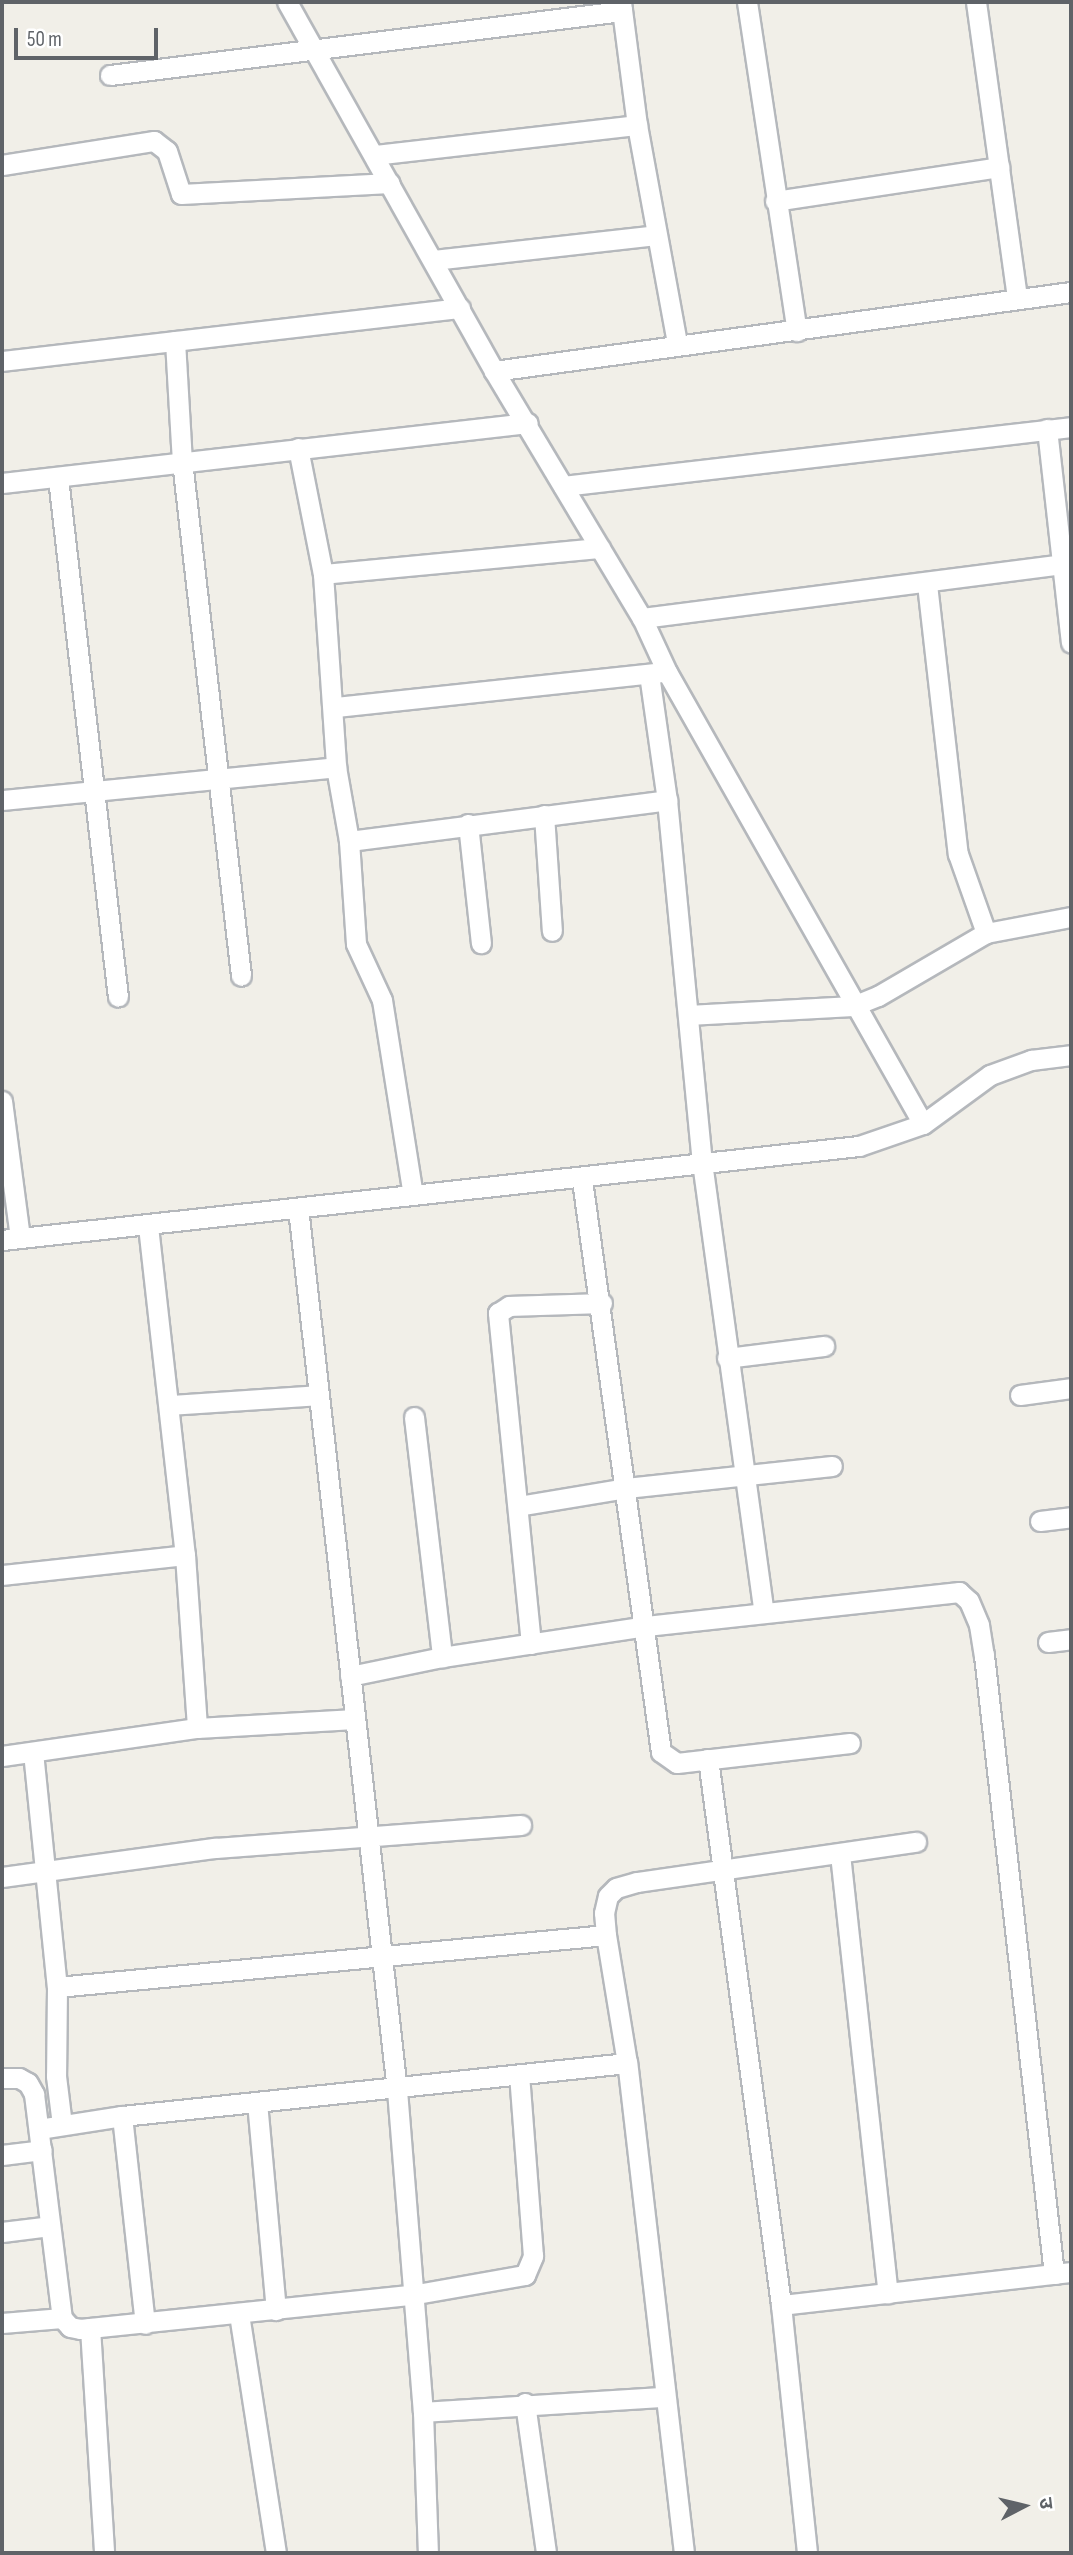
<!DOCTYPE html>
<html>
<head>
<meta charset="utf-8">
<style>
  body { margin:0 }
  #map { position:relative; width:1073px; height:2555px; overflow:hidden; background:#f1efe8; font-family:"Sofia Sans Condensed","Noto Sans Devanagari",sans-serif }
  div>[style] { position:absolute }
  .roads { filter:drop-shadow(2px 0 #b5b8bc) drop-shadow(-2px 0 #b5b8bc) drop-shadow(0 2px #b5b8bc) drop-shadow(0 -2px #b5b8bc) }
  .minor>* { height:19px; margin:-9.5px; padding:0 9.5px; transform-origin:9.5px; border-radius:9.5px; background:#fff }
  span { translate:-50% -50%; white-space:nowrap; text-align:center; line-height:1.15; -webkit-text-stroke:5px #fff; paint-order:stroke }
  .frame { position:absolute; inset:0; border:4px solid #5f6368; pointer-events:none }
  .north { position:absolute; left:989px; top:2471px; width:70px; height:70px; -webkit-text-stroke:5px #fff; paint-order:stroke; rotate:83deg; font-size:19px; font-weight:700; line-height:28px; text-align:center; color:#5f6368 }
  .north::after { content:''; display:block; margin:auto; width:24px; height:32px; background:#5f6368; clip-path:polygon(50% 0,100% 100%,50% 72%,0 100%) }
  .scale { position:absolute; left:14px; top:28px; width:144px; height:32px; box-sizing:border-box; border:4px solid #5f6368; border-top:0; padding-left:9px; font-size:21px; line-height:24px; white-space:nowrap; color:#5f6368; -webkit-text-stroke:5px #fff; paint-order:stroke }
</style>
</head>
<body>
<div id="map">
  <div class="roads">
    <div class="minor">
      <i style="left:287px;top:2px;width:423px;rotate:60.7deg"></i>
      <i style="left:494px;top:371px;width:288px;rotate:59.1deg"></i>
      <i style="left:642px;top:618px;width:60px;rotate:65.2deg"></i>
      <i style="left:667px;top:672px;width:519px;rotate:60.47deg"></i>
      <i style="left:621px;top:2px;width:124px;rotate:82.6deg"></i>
      <i style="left:637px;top:125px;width:222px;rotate:79.6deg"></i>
      <i style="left:747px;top:2px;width:333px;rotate:81.4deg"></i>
      <i style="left:976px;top:2px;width:299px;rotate:82.1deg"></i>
      <i style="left:110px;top:75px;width:516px;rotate:-7.13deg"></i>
      <i style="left:374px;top:155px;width:265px;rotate:-6.5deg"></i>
      <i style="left:2px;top:165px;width:154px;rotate:-9deg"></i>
      <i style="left:154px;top:141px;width:16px;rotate:38deg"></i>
      <i style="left:167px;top:151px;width:45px;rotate:72deg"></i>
      <i style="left:181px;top:194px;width:209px;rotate:-3deg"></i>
      <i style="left:775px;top:201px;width:227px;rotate:-8.6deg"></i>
      <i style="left:434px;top:260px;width:223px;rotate:-6.4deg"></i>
      <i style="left:175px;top:341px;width:120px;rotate:86.7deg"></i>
      <i style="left:182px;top:461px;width:518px;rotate:83.46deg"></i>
      <i style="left:2px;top:361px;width:461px;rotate:-6.6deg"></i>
      <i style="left:494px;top:371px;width:582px;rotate:-7.8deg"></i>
      <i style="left:1047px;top:429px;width:215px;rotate:83.6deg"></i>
      <i style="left:298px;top:448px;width:128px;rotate:78.8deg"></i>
      <i style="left:323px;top:574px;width:193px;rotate:86.1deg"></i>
      <i style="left:336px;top:767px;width:75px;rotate:80deg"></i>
      <i style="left:349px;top:841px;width:103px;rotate:86.1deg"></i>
      <i style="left:356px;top:944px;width:62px;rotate:65.1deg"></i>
      <i style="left:382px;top:1000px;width:197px;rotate:81deg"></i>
      <i style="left:58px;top:478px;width:522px;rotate:83.41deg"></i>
      <i style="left:2px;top:483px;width:529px;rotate:-6.51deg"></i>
      <i style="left:563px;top:486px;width:511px;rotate:-6.62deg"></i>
      <i style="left:323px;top:574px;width:278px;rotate:-5.4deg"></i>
      <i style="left:927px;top:584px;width:272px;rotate:83.5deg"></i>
      <i style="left:958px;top:854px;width:84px;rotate:70.5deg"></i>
      <i style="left:642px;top:618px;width:422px;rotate:-7.3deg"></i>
      <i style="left:649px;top:674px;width:127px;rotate:81.9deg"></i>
      <i style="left:667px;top:800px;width:364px;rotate:84.5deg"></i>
      <i style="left:702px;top:1162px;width:454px;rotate:82.2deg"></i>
      <i style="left:336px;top:707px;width:328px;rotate:-6.1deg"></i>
      <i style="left:2px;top:800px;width:336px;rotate:-5.6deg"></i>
      <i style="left:544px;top:815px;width:116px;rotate:86.1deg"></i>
      <i style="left:468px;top:824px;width:120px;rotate:83.8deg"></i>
      <i style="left:349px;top:841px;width:321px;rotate:-7.3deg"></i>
      <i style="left:688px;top:1015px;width:165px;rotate:-3.1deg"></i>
      <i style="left:853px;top:1006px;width:27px;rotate:-22deg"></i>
      <i style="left:878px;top:996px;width:125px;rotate:-30.3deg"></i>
      <i style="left:986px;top:933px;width:86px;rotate:-10.7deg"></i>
      <i style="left:2px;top:1101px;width:137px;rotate:82.5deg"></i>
      <i style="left:582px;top:1180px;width:577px;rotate:82.14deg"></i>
      <i style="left:661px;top:1752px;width:19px;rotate:35deg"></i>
      <i style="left:677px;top:1763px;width:174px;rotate:-6.6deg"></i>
      <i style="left:298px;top:1208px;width:888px;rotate:83.6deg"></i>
      <i style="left:397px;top:2090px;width:323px;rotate:85.4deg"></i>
      <i style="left:423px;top:2412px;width:141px;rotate:88deg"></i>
      <i style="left:148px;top:1226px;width:331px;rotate:83.6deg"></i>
      <i style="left:185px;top:1555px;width:173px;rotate:86deg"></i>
      <i style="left:2px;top:1240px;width:862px;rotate:-6.26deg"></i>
      <i style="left:859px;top:1146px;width:68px;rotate:-19deg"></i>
      <i style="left:923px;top:1124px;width:83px;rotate:-36.2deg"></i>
      <i style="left:990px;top:1075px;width:44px;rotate:-20.1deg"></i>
      <i style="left:1031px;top:1060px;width:40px;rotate:-7.1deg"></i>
      <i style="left:727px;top:1358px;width:98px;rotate:-7.1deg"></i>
      <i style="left:1020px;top:1395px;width:51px;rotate:-7.8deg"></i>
      <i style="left:170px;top:1405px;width:149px;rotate:-3.8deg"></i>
      <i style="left:414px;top:1417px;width:242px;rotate:83.3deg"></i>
      <i style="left:518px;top:1506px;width:109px;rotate:-9.5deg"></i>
      <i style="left:626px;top:1488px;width:207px;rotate:-6.1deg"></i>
      <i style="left:1040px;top:1521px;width:31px;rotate:-7deg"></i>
      <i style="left:2px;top:1575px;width:184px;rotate:-6.2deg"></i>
      <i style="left:1048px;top:1642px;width:23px;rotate:-7deg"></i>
      <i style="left:531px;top:1644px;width:333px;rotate:-95.7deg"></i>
      <i style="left:498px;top:1313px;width:13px;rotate:-32deg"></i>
      <i style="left:509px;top:1306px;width:93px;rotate:-1.8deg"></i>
      <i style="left:350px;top:1676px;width:94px;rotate:-11.7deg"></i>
      <i style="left:442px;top:1657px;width:206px;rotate:-8.6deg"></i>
      <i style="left:646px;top:1626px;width:315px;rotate:-6.2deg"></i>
      <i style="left:959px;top:1592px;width:13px;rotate:42deg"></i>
      <i style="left:969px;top:1601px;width:26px;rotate:67deg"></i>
      <i style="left:979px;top:1625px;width:30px;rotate:81deg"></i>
      <i style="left:984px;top:1655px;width:623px;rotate:83.55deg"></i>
      <i style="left:33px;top:1752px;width:236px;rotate:84.2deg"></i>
      <i style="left:57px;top:1987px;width:89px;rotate:90.6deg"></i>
      <i style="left:56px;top:2076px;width:49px;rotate:83deg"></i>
      <i style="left:2px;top:1756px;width:197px;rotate:-8.2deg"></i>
      <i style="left:197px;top:1728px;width:158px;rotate:-3.3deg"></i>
      <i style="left:708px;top:1759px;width:551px;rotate:82.38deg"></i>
      <i style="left:781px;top:2305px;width:249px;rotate:84deg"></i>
      <i style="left:840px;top:1854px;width:442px;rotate:83.8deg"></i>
      <i style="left:2px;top:1877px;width:215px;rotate:-7.8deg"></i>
      <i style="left:215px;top:1848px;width:307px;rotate:-4.3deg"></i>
      <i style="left:57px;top:1987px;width:551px;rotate:-5.41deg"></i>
      <i style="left:2px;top:2078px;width:17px"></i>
      <i style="left:19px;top:2078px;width:10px;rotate:29deg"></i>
      <i style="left:28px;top:2083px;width:13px;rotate:61deg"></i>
      <i style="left:34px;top:2094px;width:226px;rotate:82.9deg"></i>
      <i style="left:62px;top:2318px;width:12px;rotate:48deg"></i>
      <i style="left:70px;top:2327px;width:10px;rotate:11deg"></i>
      <i style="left:80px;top:2329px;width:333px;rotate:-5.9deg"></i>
      <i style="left:411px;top:2295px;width:116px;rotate:-10deg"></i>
      <i style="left:525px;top:2275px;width:21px;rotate:-67deg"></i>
      <i style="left:533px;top:2256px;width:182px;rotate:-94.4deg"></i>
      <i style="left:257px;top:2102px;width:209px;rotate:84.8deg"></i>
      <i style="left:122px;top:2116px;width:209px;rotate:83.7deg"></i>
      <i style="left:39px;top:2129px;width:84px;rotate:-8.9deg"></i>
      <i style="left:122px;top:2116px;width:508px;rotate:-5.99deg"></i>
      <i style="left:2px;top:2155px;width:40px;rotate:-7.1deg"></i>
      <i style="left:2px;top:2232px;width:48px;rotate:-7.1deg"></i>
      <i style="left:781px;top:2305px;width:292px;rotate:-6.5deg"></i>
      <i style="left:239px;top:2314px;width:242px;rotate:81.2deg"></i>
      <i style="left:2px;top:2323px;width:60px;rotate:-4.8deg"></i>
      <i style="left:90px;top:2328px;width:225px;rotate:86.4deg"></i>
      <i style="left:525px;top:2403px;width:151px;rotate:82deg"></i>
      <i style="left:423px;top:2412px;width:241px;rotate:-3.6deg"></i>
      <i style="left:684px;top:2553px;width:493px;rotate:-96.6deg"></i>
      <i style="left:627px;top:2063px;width:130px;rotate:-99.3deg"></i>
      <i style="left:606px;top:1935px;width:22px;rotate:-95deg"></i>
      <i style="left:604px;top:1913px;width:17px;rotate:-77deg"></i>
      <i style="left:608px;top:1896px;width:11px;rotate:-45deg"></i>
      <i style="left:616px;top:1888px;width:22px;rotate:-16deg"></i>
      <i style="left:637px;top:1882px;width:282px;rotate:-8.2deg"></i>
    </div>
  </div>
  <div class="frame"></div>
  <div class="north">उ</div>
  <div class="scale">50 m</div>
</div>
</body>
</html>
